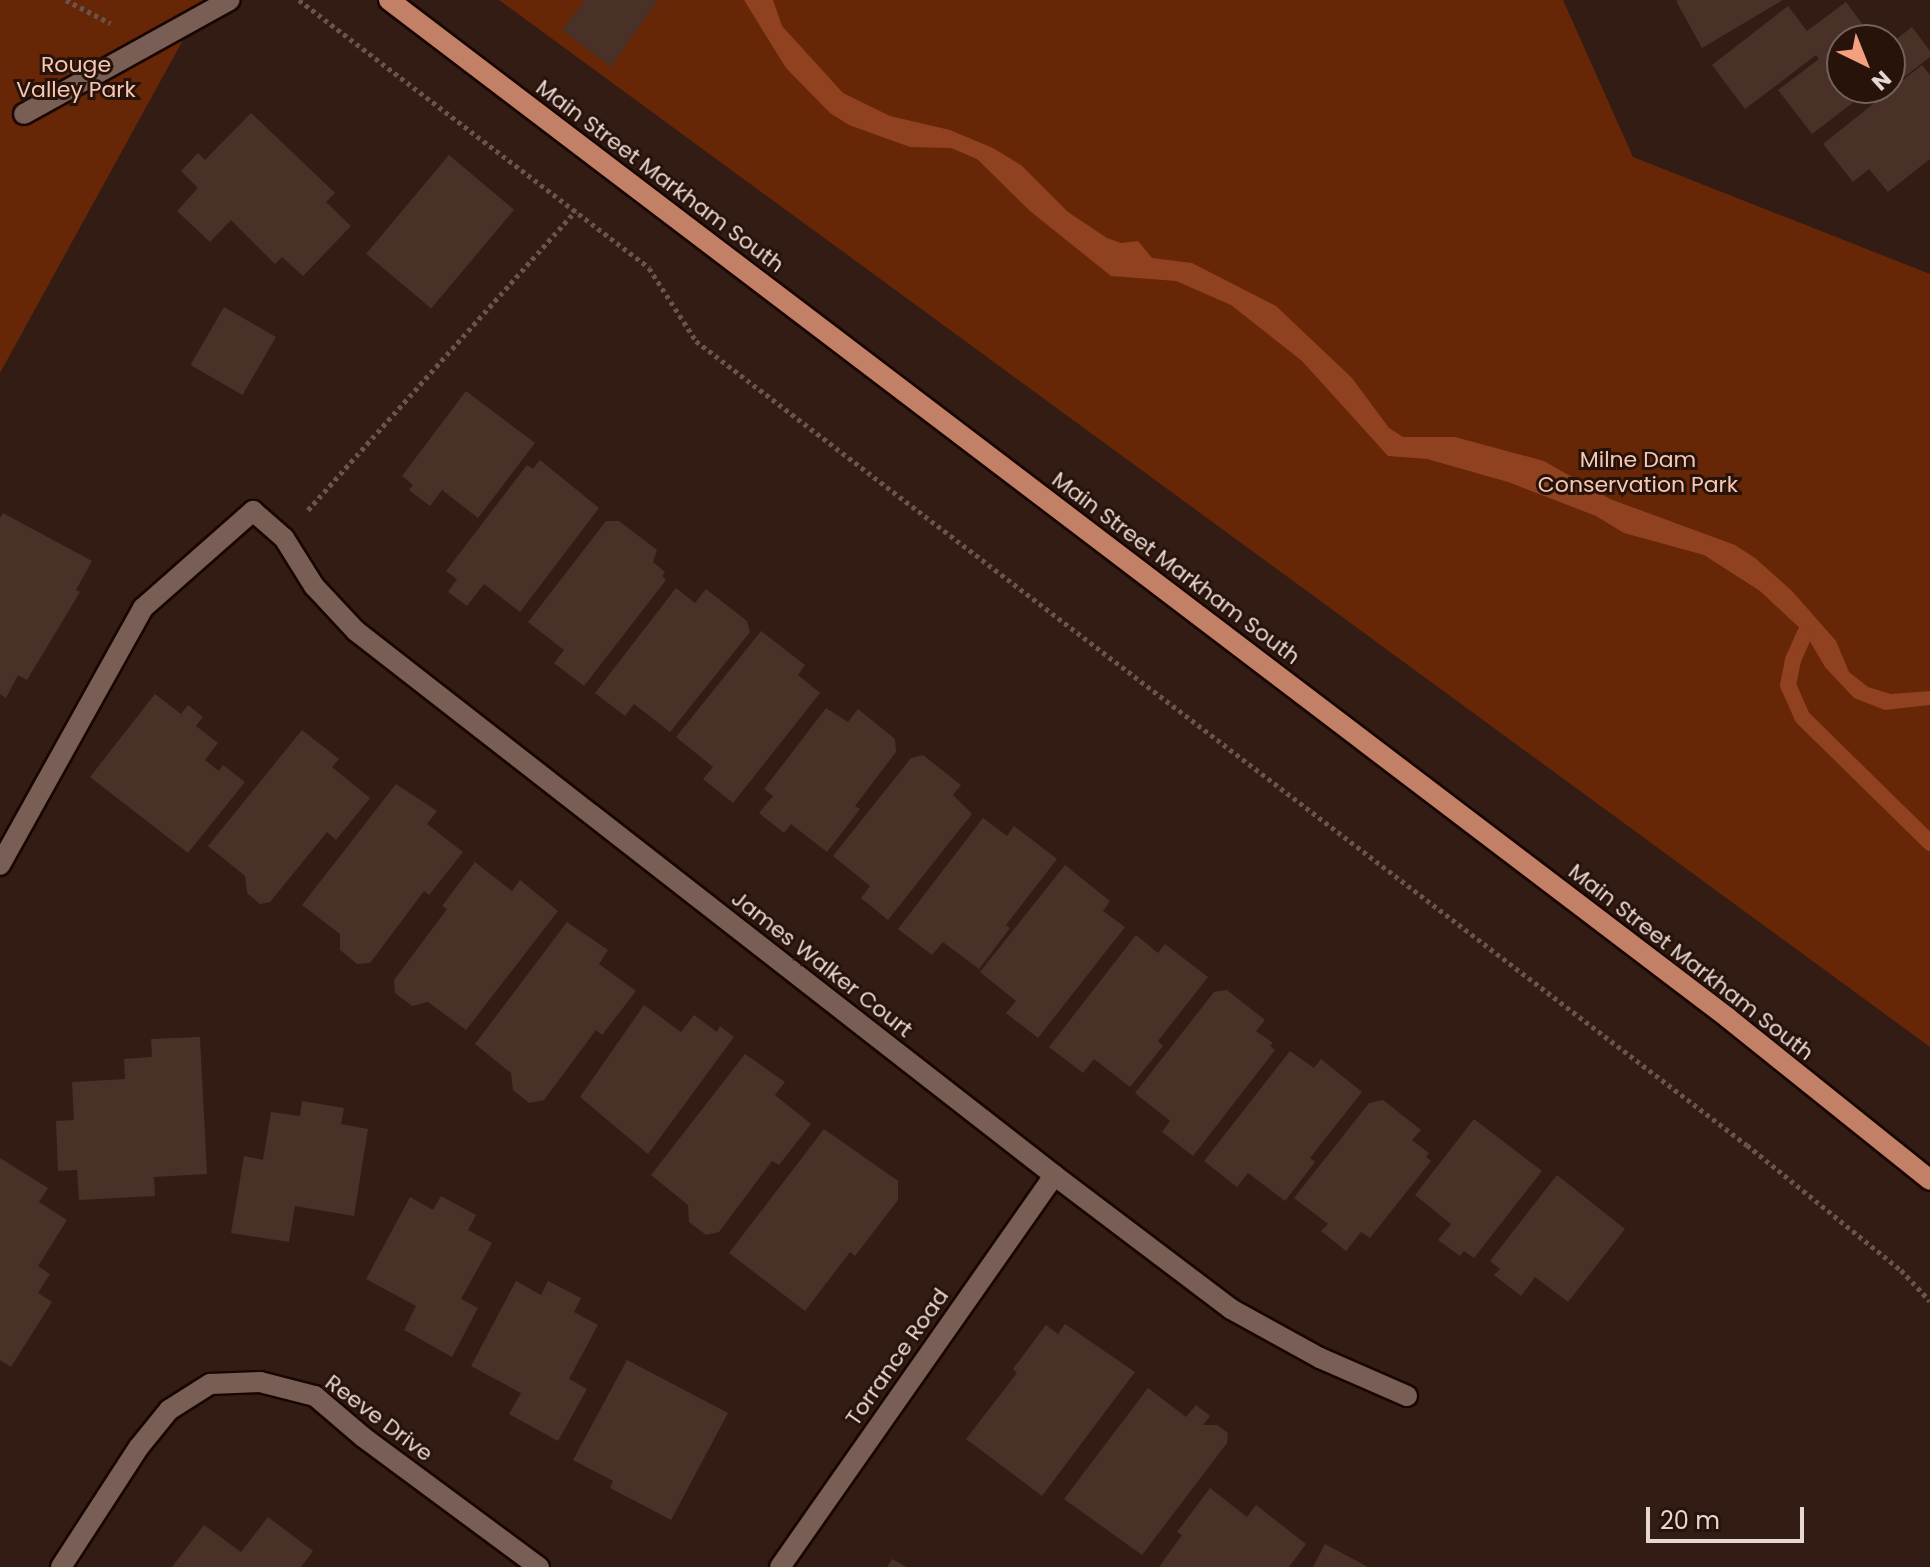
<!DOCTYPE html>
<html>
<head>
<meta charset="utf-8">
<style>
  body { margin:0 }
  #map { position:relative; width:1930px; height:1567px; overflow:hidden; background:#321c14; font-family:Poppins,sans-serif }
  div>[style] { position:absolute }
  .green>* { inset:0; background:#672606 }
  .water>* { inset:0; background:#90411f }
  .stream>* { height:16px; margin:-8px; padding:0 8px; transform-origin:8px; border-radius:8px; background:#90411f }
  .building>* { inset:0; background:#493128; transform-origin:0 0 }
  .path>* { height:5px; margin-top:-2.5px; transform-origin:0; background:repeating-linear-gradient(90deg,#6a554e 0 4px,transparent 0 8px) }
  .roads { filter:drop-shadow(2px 0 #190602) drop-shadow(-2px 0 #190602) drop-shadow(0 2px #190602) drop-shadow(0 -2px #190602) }
  .service>* { height:20px; margin:-10px; padding:0 10px; transform-origin:10px; border-radius:10px; background:#785e54 }
  .minor>* { height:20px; margin:-10px; padding:0 10px; transform-origin:10px; border-radius:10px; background:#785e54 }
  .primary>* { height:20px; margin:-10px; padding:0 10px; transform-origin:10px; border-radius:10px; background:#c28066 }
  span { translate:-50% -50%; white-space:nowrap; text-align:center; line-height:1.15; -webkit-text-stroke:6px #28130b; paint-order:stroke }
  .park-label { font-size:22px; color:#f5c7b5 }
  .street-label { font-size:22px; color:#e7d7d2 }
  .north { position:absolute; left:1826px; top:24px; width:80px; height:80px; box-sizing:border-box; background:#28130b; border:2px solid #74615b; border-radius:50%; rotate:137deg; font-size:22px; font-weight:700; line-height:32px; text-align:center; color:#e7d7d2 }
  .north::after { content:''; display:block; margin:auto; width:28px; height:36px; background:#f2a080; clip-path:polygon(50% 0,100% 100%,50% 72%,0 100%) }
  .scale { position:absolute; left:1646px; top:1507px; width:158px; height:36px; box-sizing:border-box; border:4px solid #e7d7d2; border-top:0; padding-left:10px; font-size:24px; line-height:28px; white-space:nowrap; color:#e7d7d2; -webkit-text-stroke:6px #28130b; paint-order:stroke }
</style>
</head>
<body>
<div id="map">
  <div class="green">
    <i style="clip-path:polygon(0 0,205px 0,0 373px)"></i>
    <i style="clip-path:polygon(499px 0,1563px 0,1633px 157px,1930px 274px,1930px 1047px)"></i>
  </div>
  <div class="water">
    <i style="clip-path:polygon(744px 0,773px 0,782px 26px,843px 93px,890px 116px,950px 130px,993px 148px,1021px 165px,1068px 212px,1107px 238px,1121px 243px,1138px 241px,1152px 258px,1192px 263px,1276px 306px,1352px 378px,1389px 428px,1403px 437px,1455px 437px,1544px 461px,1610px 499px,1735px 545px,1755px 558px,1792px 591px,1836px 641px,1849px 672px,1868px 687px,1891px 694px,1930px 691px,1930px 705px,1885px 710px,1854px 698px,1825px 667px,1805px 633px,1760px 591px,1704px 555px,1624px 533px,1596px 516px,1508px 482px,1427px 459px,1388px 456px,1302px 361px,1231px 305px,1176px 281px,1111px 276px,1030px 211px,977px 159px,951px 148px,910px 147px,849px 125px,830px 113px,786px 68px)"></i>
  </div>
  <div class="stream">
    <i style="left:1805px;top:633px;width:30px;rotate:114deg"></i>
    <i style="left:1793px;top:660px;width:25px;rotate:101deg"></i>
    <i style="left:1788px;top:685px;width:35px;rotate:66deg"></i>
    <i style="left:1802px;top:717px;width:180px;rotate:44.5deg"></i>
  </div>
  <div class="building">
    <i style="clip-path:polygon(585px 0,658px 0,611px 67px,562px 30px)"></i>
    <i style="clip-path:polygon(1783px 0,1702px 48px,1676px 1px,1679px 0)"></i>
    <i style="clip-path:polygon(1846px 2px,1866px 29px,1858px 36px,1861px 40px,1842px 40px,1842px 88px,1872px 88px,1812px 134px,1778px 90px,1819px 59px,1816px 55px,1745px 109px,1712px 65px,1788px 6px,1807px 31px)"></i>
    <i style="clip-path:polygon(1912px 27px,1930px 51px,1930px 57px,1890px 88px,1890px 44px)"></i>
    <i style="clip-path:polygon(1922px 65px,1930px 75px,1930px 159px,1888px 192px,1869px 169px,1853px 182px,1823px 144px)"></i>
    <i style="clip-path:polygon(251px 113px,335px 193px,326px 202px,351px 226px,303px 276px,282px 257px,275px 264px,231px 220px,210px 242px,177px 211px,198px 188px,181px 171px,198px 153px,205px 160px)"></i>
    <i style="left:449px;top:155px;width:85px;height:129px;rotate:40deg"></i>
    <i style="left:224px;top:307px;width:60px;height:67px;rotate:30deg"></i>
    <i style="clip-path:polygon(466px 391px,535px 443px,478px 518px,442px 490px,430px 506px,409px 490px,413px 485px,402px 476px)"></i>
    <i style="clip-path:polygon(540px 460px,599px 508px,520px 612px,484px 584px,467px 606px,448px 592px,457px 579px,446px 571px,527px 465px,533px 469px)"></i>
    <i style="clip-path:polygon(3px 513px,92px 561px,76px 590px,80px 592px,27px 680px,18px 675px,6px 698px,0 694px,0 518px)"></i>
    <i style="clip-path:polygon(606px 521px,619px 521px,657px 550px,653px 562px,665px 572px,662px 576px,666px 580px,584px 686px,554px 663px,564px 650px,528px 622px)"></i>
    <i style="clip-path:polygon(676px 588px,695px 603px,706px 589px,747px 621px,750px 632px,670px 732px,634px 704px,625px 716px,595px 693px)"></i>
    <i style="clip-path:polygon(761px 631px,805px 665px,798px 675px,820px 693px,733px 803px,703px 779px,713px 767px,676px 737px)"></i>
    <i style="clip-path:polygon(155px 694px,181px 714px,188px 705px,203px 717px,196px 726px,218px 743px,205px 760px,219px 771px,223px 765px,245px 782px,188px 853px,90px 777px)"></i>
    <i style="clip-path:polygon(826px 708px,848px 722px,858px 709px,895px 739px,896px 752px,855px 806px,860px 809px,827px 852px,791px 824px,784px 833px,759px 813px,773px 796px,764px 789px)"></i>
    <i style="clip-path:polygon(302px 730px,339px 759px,332px 767px,370px 798px,336px 840px,327px 832px,270px 902px,260px 904px,247px 893px,245px 876px,208px 846px)"></i>
    <i style="clip-path:polygon(923px 755px,961px 785px,953px 795px,972px 814px,888px 920px,861px 898px,870px 886px,833px 856px,911px 758px)"></i>
    <i style="clip-path:polygon(396px 784px,437px 811px,427px 824px,463px 852px,429px 895px,424px 891px,370px 963px,357px 964px,340px 950px,340px 934px,302px 905px)"></i>
    <i style="clip-path:polygon(983px 818px,1007px 836px,1014px 826px,1057px 859px,1006px 925px,1010px 928px,979px 969px,943px 942px,932px 955px,898px 929px)"></i>
    <i style="clip-path:polygon(475px 862px,512px 891px,520px 880px,558px 911px,466px 1030px,428px 1002px,412px 1006px,395px 993px,394px 980px,447px 909px,442px 906px)"></i>
    <i style="clip-path:polygon(1065px 865px,1110px 901px,1103px 911px,1125px 927px,1038px 1038px,1006px 1013px,1016px 1001px,980px 972px)"></i>
    <i style="clip-path:polygon(567px 922px,608px 950px,599px 964px,636px 991px,602px 1035px,596px 1030px,544px 1100px,529px 1103px,513px 1090px,511px 1073px,475px 1044px)"></i>
    <i style="clip-path:polygon(1136px 935px,1158px 953px,1165px 944px,1208px 977px,1158px 1041px,1163px 1046px,1130px 1087px,1094px 1059px,1083px 1073px,1049px 1047px)"></i>
    <i style="clip-path:polygon(1227px 990px,1265px 1020px,1256px 1031px,1273px 1043px,1270px 1046px,1275px 1050px,1193px 1156px,1162px 1132px,1170px 1121px,1135px 1093px,1214px 992px)"></i>
    <i style="clip-path:polygon(644px 1005px,681px 1032px,694px 1015px,717px 1032px,720px 1026px,734px 1037px,648px 1154px,580px 1097px)"></i>
    <i style="clip-path:polygon(200px 1037px,207px 1174px,154px 1177px,155px 1196px,79px 1200px,77px 1170px,58px 1171px,56px 1121px,74px 1120px,72px 1082px,125px 1079px,124px 1059px,152px 1057px,151px 1039px)"></i>
    <i style="clip-path:polygon(1290px 1051px,1314px 1068px,1321px 1059px,1362px 1092px,1310px 1158px,1315px 1162px,1285px 1201px,1248px 1173px,1237px 1187px,1204px 1161px)"></i>
    <i style="clip-path:polygon(745px 1054px,785px 1082px,775px 1095px,811px 1124px,779px 1165px,772px 1161px,719px 1232px,706px 1235px,689px 1222px,688px 1205px,651px 1175px)"></i>
    <i style="clip-path:polygon(1383px 1100px,1421px 1130px,1412px 1140px,1429px 1153px,1426px 1157px,1431px 1161px,1370px 1238px,1361px 1232px,1346px 1251px,1321px 1231px,1328px 1224px,1294px 1198px,1369px 1103px)"></i>
    <i style="clip-path:polygon(302px 1101px,344px 1108px,341px 1124px,368px 1129px,354px 1216px,295px 1206px,289px 1242px,231px 1233px,244px 1156px,263px 1160px,271px 1112px,300px 1116px)"></i>
    <i style="clip-path:polygon(1474px 1119px,1542px 1171px,1474px 1258px,1464px 1251px,1460px 1256px,1438px 1240px,1451px 1224px,1415px 1195px)"></i>
    <i style="clip-path:polygon(824px 1129px,898px 1181px,898px 1200px,855px 1256px,850px 1252px,805px 1311px,729px 1253px)"></i>
    <i style="clip-path:polygon(0 1158px,48px 1188px,39px 1202px,67px 1220px,38px 1266px,50px 1274px,38px 1293px,52px 1302px,11px 1367px,0 1360px)"></i>
    <i style="clip-path:polygon(1557px 1175px,1625px 1229px,1568px 1302px,1535px 1277px,1521px 1296px,1494px 1275px,1500px 1269px,1490px 1261px)"></i>
    <i style="clip-path:polygon(441px 1196px,476px 1215px,468px 1230px,492px 1243px,461px 1299px,478px 1308px,452px 1357px,404px 1330px,416px 1306px,366px 1279px,410px 1197px,433px 1210px)"></i>
    <i style="clip-path:polygon(516px 1281px,541px 1295px,548px 1281px,581px 1298px,574px 1312px,598px 1325px,569px 1379px,587px 1389px,558px 1441px,509px 1414px,521px 1393px,471px 1366px)"></i>
    <i style="clip-path:polygon(1065px 1324px,1135px 1372px,1042px 1496px,966px 1439px,1017px 1373px,1013px 1369px,1046px 1325px,1058px 1334px)"></i>
    <i style="clip-path:polygon(627px 1360px,728px 1413px,671px 1520px,610px 1488px,613px 1481px,573px 1460px)"></i>
    <i style="clip-path:polygon(1148px 1388px,1186px 1417px,1196px 1405px,1210px 1416px,1203px 1425px,1217px 1425px,1228px 1433px,1227px 1443px,1142px 1555px,1064px 1499px)"></i>
    <i style="clip-path:polygon(1210px 1488px,1247px 1517px,1256px 1505px,1306px 1544px,1289px 1567px,1159px 1567px,1182px 1535px,1177px 1532px)"></i>
    <i style="clip-path:polygon(268px 1517px,313px 1551px,301px 1567px,172px 1567px,204px 1525px,241px 1552px)"></i>
    <i style="clip-path:polygon(1325px 1544px,1368px 1567px,1313px 1567px)"></i>
    <i style="clip-path:polygon(892px 1559px,907px 1567px,887px 1567px)"></i>
  </div>
  <div class="path">
    <i style="left:66px;top:0;width:50px;rotate:27.6deg"></i>
    <i style="left:299px;top:0;width:441px;rotate:37.4deg"></i>
    <i style="left:649px;top:268px;width:87px;rotate:57.2deg"></i>
    <i style="left:696px;top:341px;width:1323px;rotate:37.42deg"></i>
    <i style="left:1747px;top:1145px;width:198px;rotate:39.1deg"></i>
    <i style="left:1901px;top:1270px;width:42px;rotate:46.9deg"></i>
    <i style="left:308px;top:510px;width:401px;rotate:-48.2deg"></i>
  </div>
  <div class="roads">
    <div class="service">
      <i style="left:0;top:865px;width:294px;rotate:-60.9deg"></i>
      <i style="left:143px;top:608px;width:147px;rotate:-41.4deg"></i>
    </div>
    <div class="minor">
      <i style="left:24px;top:114px;width:235px;rotate:-29deg"></i>
      <i style="left:253px;top:511px;width:41px;rotate:41.1deg"></i>
      <i style="left:284px;top:538px;width:57px;rotate:58deg"></i>
      <i style="left:314px;top:586px;width:62px;rotate:47deg"></i>
      <i style="left:356px;top:631px;width:885px;rotate:37.93deg"></i>
      <i style="left:1054px;top:1175px;width:222px;rotate:37.1deg"></i>
      <i style="left:1231px;top:1309px;width:102px;rotate:28.8deg"></i>
      <i style="left:1320px;top:1358px;width:95px;rotate:23.6deg"></i>
      <i style="left:61px;top:1567px;width:143px;rotate:-57deg"></i>
      <i style="left:139px;top:1447px;width:48px;rotate:-51deg"></i>
      <i style="left:169px;top:1410px;width:49px;rotate:-32.4deg"></i>
      <i style="left:210px;top:1384px;width:50px;rotate:-2.3deg"></i>
      <i style="left:260px;top:1382px;width:57px;rotate:14.3deg"></i>
      <i style="left:315px;top:1396px;width:63px;rotate:40.5deg"></i>
      <i style="left:363px;top:1437px;width:219px;rotate:36.5deg"></i>
      <i style="left:780px;top:1567px;width:478px;rotate:-55deg"></i>
    </div>
    <div class="primary">
      <i style="left:389px;top:0;width:1682px;rotate:37.24deg"></i>
      <i style="left:1728px;top:1018px;width:259px;rotate:38.7deg"></i>
    </div>
  </div>
  <div class="park-label">
    <span style="left:76px;top:77px">Rouge<br>Valley Park</span>
    <span style="left:1638px;top:472px">Milne Dam<br>Conservation Park</span>
  </div>
  <div class="street-label">
    <span style="left:660px;top:176px;rotate:37deg">Main Street Markham South</span>
    <span style="left:1176px;top:568px;rotate:37deg">Main Street Markham South</span>
    <span style="left:1691px;top:962px;rotate:38deg">Main Street Markham South</span>
    <span style="left:822px;top:964px;rotate:38deg">James Walker Court</span>
    <span style="left:897px;top:1357px;rotate:-55deg">Torrance Road</span>
    <span style="left:379px;top:1418px;rotate:37deg">Reeve Drive</span>
  </div>
  <div class="north">N</div>
  <div class="scale">20 m</div>
</div>
</body>
</html>
